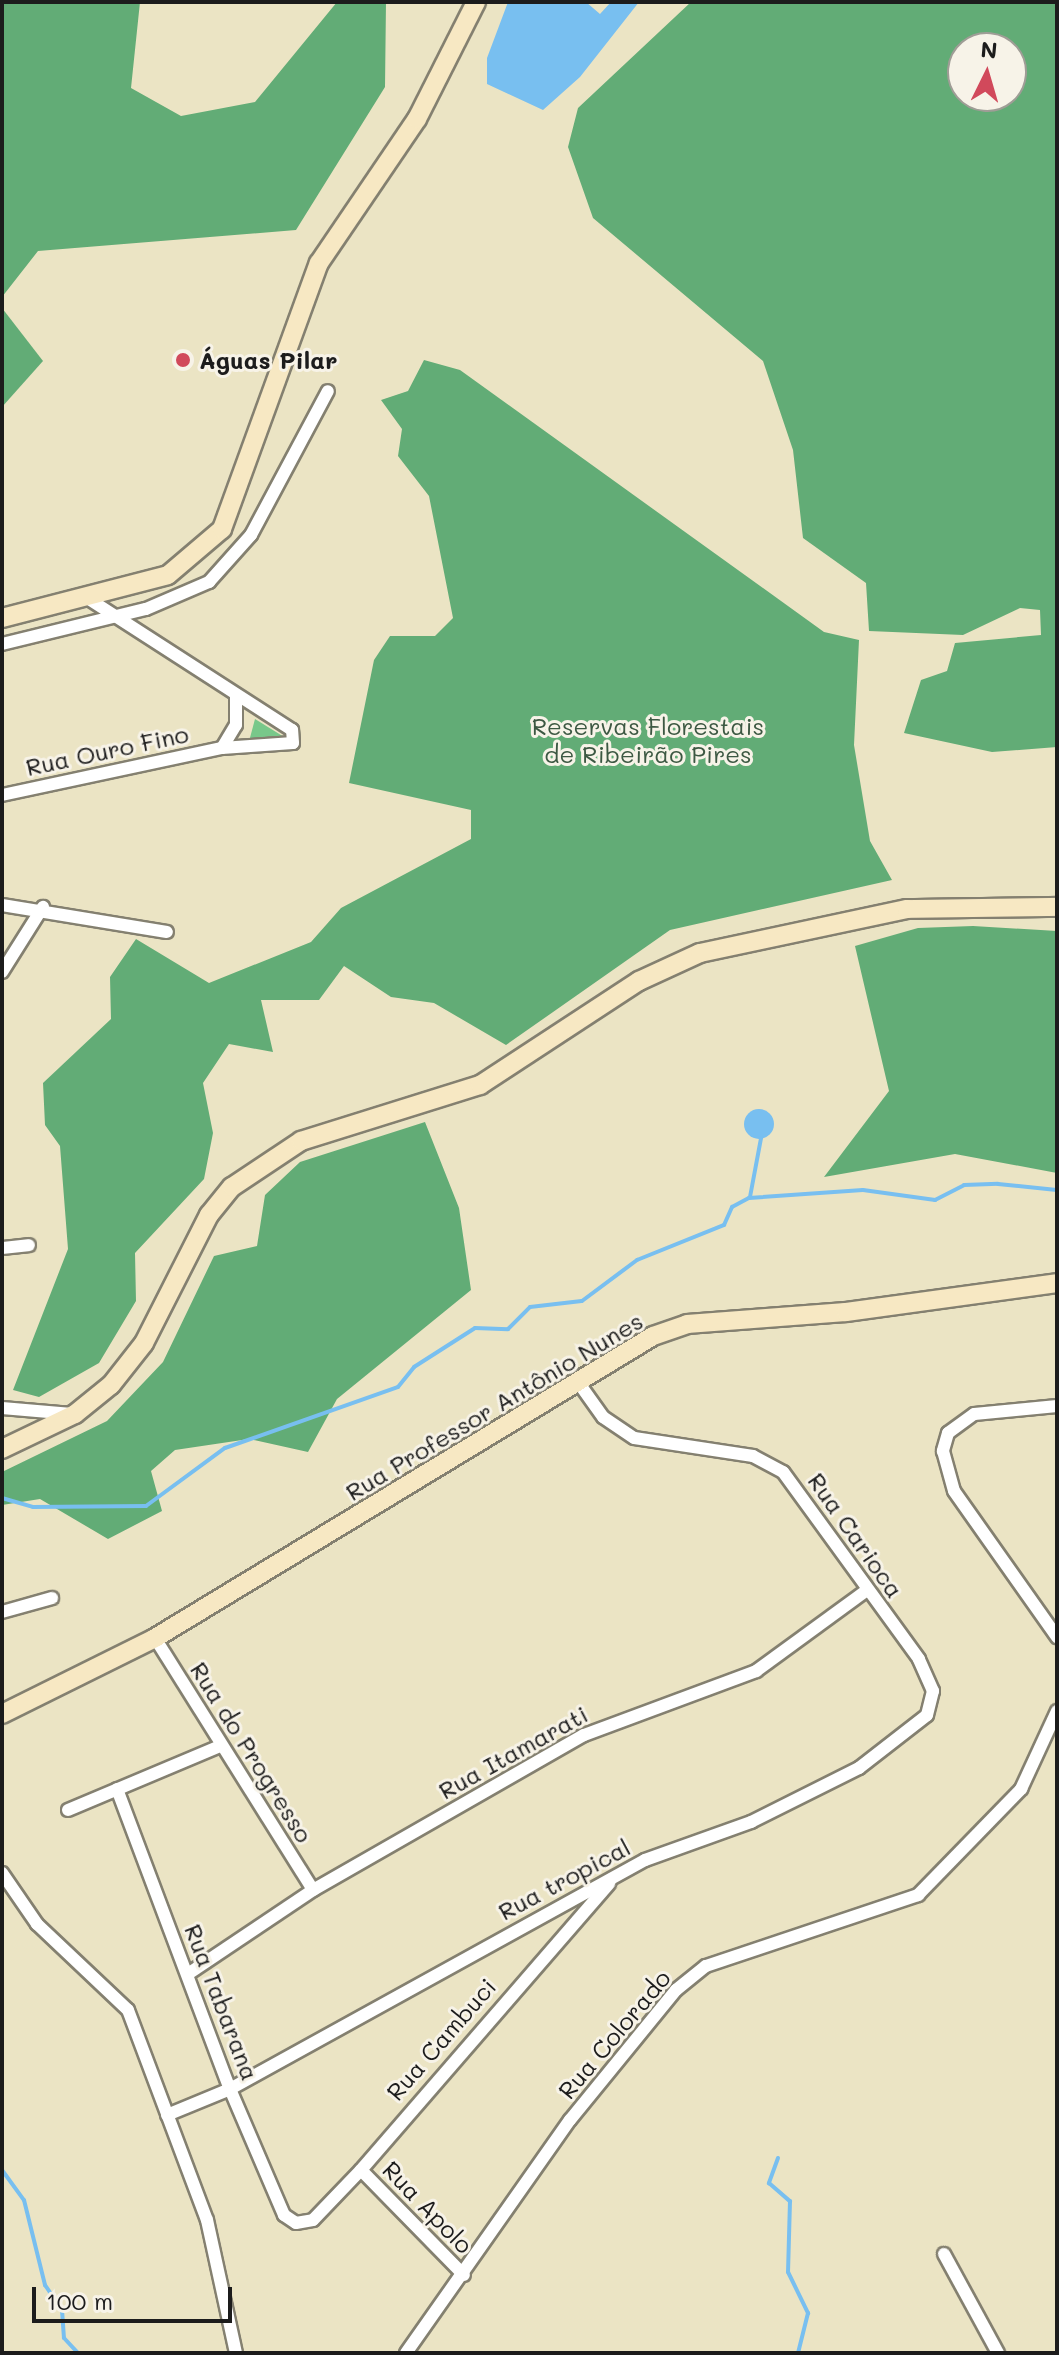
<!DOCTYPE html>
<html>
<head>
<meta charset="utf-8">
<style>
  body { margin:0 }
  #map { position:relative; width:1059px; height:2355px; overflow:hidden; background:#ebe4c4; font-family:Mali,sans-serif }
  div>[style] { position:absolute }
  .green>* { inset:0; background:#78c88a }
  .forest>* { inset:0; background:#62ac76 }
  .water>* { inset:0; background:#78bff0 }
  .round { border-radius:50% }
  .stream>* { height:4px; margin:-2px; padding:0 2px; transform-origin:2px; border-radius:2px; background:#78bff0 }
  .roads { filter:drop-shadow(2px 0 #848070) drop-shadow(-2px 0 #848070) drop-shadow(0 2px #848070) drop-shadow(0 -2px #848070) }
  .street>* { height:12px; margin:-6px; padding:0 6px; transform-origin:6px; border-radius:6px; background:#fff }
  .secondary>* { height:18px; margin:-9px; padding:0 9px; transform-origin:9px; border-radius:9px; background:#f7e8c3 }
  .dots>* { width:22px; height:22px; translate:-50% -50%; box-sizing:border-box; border:4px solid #f7f3e8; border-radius:50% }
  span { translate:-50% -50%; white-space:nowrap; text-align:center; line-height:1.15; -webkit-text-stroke:6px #f7f3e8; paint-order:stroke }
  .poi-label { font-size:24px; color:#1c1c1c; font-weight:700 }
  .left { translate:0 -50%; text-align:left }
  .park-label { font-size:24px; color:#3c5842 }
  .street-label { font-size:24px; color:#1c1c1c }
  .frame { position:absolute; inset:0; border:4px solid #1c1c1c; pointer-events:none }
  .north { position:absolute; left:947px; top:32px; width:80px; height:80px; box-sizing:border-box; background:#f7f3e8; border:2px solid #9f9d96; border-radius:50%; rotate:5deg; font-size:22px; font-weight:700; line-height:32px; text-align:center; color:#1c1c1c }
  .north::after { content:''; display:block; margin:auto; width:28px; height:36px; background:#d1495b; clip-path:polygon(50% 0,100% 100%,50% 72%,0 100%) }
  .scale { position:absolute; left:32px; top:2287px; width:200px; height:36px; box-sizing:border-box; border:4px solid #1c1c1c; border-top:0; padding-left:10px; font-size:24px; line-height:28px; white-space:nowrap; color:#1c1c1c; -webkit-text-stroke:6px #f7f3e8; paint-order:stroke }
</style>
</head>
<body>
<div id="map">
  <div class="green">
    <i style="clip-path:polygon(255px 719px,289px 740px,247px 749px)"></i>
  </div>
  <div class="forest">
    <i style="clip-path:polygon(2px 2px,140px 2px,131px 88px,181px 116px,255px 102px,337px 2px,386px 2px,385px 87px,296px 230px,38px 251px,2px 297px)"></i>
    <i style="clip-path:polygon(evenodd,691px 2px,1057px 2px,1057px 747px,992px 752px,904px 733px,921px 680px,947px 671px,955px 643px,1041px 635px,1040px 610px,1020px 608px,963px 635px,869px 631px,866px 583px,803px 538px,793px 450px,763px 361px,593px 218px,568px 147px,578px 108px,691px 2px,1011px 48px,1011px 96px,963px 96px,963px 48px,1011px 48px)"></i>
    <i style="clip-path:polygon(2px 308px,43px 361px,2px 407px)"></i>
    <i style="clip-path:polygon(424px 360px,460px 370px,824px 632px,859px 640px,854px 745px,870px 841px,892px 880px,670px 930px,506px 1045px,434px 1003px,391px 997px,344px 966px,319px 1000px,261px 1000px,273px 1052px,229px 1044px,203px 1083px,213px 1133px,204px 1179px,135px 1253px,136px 1301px,99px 1363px,39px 1397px,13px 1390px,68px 1249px,60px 1146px,45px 1125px,43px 1083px,111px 1019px,110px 977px,136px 939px,209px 983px,311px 942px,341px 908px,471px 839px,471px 810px,349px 783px,374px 660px,390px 636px,435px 636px,453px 618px,429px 496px,398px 456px,402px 429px,381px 400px,408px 391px)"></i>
    <i style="clip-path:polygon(973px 926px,1057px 931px,1057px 1173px,955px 1154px,824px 1177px,889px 1091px,855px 946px,918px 928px)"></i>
    <i style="clip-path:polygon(425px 1122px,459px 1208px,471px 1290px,337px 1399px,308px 1452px,249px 1439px,175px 1450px,151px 1471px,162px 1511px,108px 1539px,40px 1499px,2px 1505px,2px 1472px,107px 1421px,163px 1362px,214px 1256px,257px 1246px,265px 1195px,300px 1162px)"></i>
  </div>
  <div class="water">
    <i style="clip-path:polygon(508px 2px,586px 2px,600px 14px,611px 2px,639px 2px,580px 77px,543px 110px,487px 84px,487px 58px)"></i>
    <i class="round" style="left:744px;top:1109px;width:30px;height:30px"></i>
  </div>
  <div class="stream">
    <i style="left:750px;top:1197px;width:60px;rotate:-79.4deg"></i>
    <i style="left:2px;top:1498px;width:32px;rotate:16deg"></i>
    <i style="left:33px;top:1507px;width:113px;rotate:-0.5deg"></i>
    <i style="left:146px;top:1506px;width:98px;rotate:-36.3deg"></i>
    <i style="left:225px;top:1448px;width:183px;rotate:-19.4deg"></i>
    <i style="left:398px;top:1387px;width:26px;rotate:-51deg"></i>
    <i style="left:414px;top:1367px;width:72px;rotate:-32.6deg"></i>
    <i style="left:475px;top:1328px;width:33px;rotate:2deg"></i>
    <i style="left:508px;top:1329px;width:31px;rotate:-45deg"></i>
    <i style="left:530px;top:1307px;width:52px;rotate:-6.6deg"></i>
    <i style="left:582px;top:1301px;width:69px;rotate:-36.7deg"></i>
    <i style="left:637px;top:1260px;width:94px;rotate:-21.9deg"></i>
    <i style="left:724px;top:1225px;width:20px;rotate:-66deg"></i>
    <i style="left:732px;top:1207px;width:19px;rotate:-28deg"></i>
    <i style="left:749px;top:1198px;width:114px;rotate:-4deg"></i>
    <i style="left:863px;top:1190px;width:73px;rotate:7.9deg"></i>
    <i style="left:935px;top:1200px;width:33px;rotate:-27deg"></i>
    <i style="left:964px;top:1185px;width:34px;rotate:-2deg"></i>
    <i style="left:998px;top:1184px;width:59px;rotate:5.8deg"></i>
    <i style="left:778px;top:2158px;width:27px;rotate:110deg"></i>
    <i style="left:769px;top:2183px;width:28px;rotate:41deg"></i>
    <i style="left:790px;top:2201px;width:71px;rotate:91.6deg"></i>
    <i style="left:788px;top:2272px;width:46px;rotate:64deg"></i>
    <i style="left:808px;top:2313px;width:41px;rotate:104deg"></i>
    <i style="left:2px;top:2170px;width:37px;rotate:54deg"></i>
    <i style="left:24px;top:2200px;width:88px;rotate:76.1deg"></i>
    <i style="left:45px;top:2285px;width:30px;rotate:56deg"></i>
    <i style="left:62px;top:2310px;width:28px;rotate:86deg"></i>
    <i style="left:64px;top:2338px;width:21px;rotate:47deg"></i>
  </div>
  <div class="roads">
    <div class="street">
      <i style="left:2px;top:644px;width:148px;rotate:-13.7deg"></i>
      <i style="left:146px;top:609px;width:69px;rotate:-23.2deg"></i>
      <i style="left:209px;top:582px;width:63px;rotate:-48.2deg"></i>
      <i style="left:251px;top:535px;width:163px;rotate:-61.9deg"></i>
      <i style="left:222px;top:748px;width:27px;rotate:-59deg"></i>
      <i style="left:236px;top:725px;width:28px;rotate:-90deg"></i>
      <i style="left:2px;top:795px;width:225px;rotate:-12.1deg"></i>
      <i style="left:222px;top:748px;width:71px;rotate:-4deg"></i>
      <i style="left:293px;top:743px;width:13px;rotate:-94deg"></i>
      <i style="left:292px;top:730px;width:244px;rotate:-147.2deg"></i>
      <i style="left:2px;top:905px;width:167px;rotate:9.3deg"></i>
      <i style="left:2px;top:972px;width:77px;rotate:-57.8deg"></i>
      <i style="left:2px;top:1248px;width:27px;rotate:-6deg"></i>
      <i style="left:1057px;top:1406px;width:83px;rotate:174.5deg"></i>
      <i style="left:974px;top:1414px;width:32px;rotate:144deg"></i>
      <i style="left:948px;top:1433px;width:19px;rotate:106deg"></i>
      <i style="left:943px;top:1451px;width:41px;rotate:74.6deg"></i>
      <i style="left:954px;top:1491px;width:179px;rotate:54.8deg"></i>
      <i style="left:2px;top:1408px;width:70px;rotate:4.9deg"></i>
      <i style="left:2px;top:1612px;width:52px;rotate:-15.6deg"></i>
      <i style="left:155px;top:1638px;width:297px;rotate:57.9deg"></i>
      <i style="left:117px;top:1789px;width:321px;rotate:69.4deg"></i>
      <i style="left:230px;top:2089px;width:137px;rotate:66.8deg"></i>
      <i style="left:284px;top:2215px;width:14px;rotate:34deg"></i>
      <i style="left:296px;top:2223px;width:17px;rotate:-10deg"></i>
      <i style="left:313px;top:2220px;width:69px;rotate:-46.2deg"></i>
      <i style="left:361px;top:2170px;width:379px;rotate:-49.1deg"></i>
      <i style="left:68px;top:1810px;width:165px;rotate:-22.8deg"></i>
      <i style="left:2px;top:1873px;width:62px;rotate:55.5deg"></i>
      <i style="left:37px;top:1924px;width:125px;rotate:43.4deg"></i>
      <i style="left:128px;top:2010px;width:224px;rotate:69.4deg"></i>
      <i style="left:207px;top:2220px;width:136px;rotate:77.7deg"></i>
      <i style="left:188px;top:1974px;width:151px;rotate:-33.9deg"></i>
      <i style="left:313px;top:1890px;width:312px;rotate:-29.8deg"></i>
      <i style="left:584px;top:1735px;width:184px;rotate:-20.4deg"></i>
      <i style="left:756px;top:1671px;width:137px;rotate:-36.1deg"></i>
      <i style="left:167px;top:2115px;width:68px;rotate:-22.4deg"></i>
      <i style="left:230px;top:2089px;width:474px;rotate:-28.9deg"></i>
      <i style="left:645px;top:1860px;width:113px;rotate:-19.7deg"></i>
      <i style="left:751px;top:1822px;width:121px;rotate:-26.6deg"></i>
      <i style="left:859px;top:1768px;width:86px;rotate:-37.9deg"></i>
      <i style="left:927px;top:1715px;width:25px;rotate:-76deg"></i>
      <i style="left:933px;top:1691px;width:35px;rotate:-114deg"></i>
      <i style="left:919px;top:1659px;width:231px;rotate:-126deg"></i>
      <i style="left:783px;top:1472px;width:34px;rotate:-152deg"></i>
      <i style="left:753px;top:1456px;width:120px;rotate:-171.4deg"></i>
      <i style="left:634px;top:1438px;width:37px;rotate:-146deg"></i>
      <i style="left:603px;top:1417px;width:43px;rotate:-125.5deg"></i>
      <i style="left:361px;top:2170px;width:147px;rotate:45.6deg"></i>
      <i style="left:944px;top:2254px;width:113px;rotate:61.4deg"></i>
      <i style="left:406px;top:2353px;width:285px;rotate:-54.9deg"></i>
      <i style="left:570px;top:2120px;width:168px;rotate:-50.8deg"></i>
      <i style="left:676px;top:1990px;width:38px;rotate:-39deg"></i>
      <i style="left:706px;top:1966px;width:224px;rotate:-18.5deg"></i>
      <i style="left:918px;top:1895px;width:148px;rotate:-45.8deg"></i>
      <i style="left:1021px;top:1789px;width:86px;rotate:-65.2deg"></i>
    </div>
    <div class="secondary">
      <i style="left:2px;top:618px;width:171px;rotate:-14.5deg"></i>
      <i style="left:168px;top:575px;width:71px;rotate:-40.4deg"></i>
      <i style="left:222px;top:529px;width:283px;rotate:-70deg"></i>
      <i style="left:319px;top:263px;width:174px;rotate:-55.8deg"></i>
      <i style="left:417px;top:119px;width:131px;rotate:-63.2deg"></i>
      <i style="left:2px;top:1449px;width:81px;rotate:-25.6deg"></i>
      <i style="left:75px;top:1414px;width:46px;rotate:-38.9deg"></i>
      <i style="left:111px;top:1385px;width:53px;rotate:-51.8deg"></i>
      <i style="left:144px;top:1343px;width:144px;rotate:-63.1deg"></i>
      <i style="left:209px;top:1215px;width:36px;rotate:-51deg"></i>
      <i style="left:232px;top:1187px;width:83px;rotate:-33.7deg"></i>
      <i style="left:301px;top:1141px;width:188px;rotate:-17.4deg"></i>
      <i style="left:480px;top:1085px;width:190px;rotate:-33.2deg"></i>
      <i style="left:639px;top:981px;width:67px;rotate:-24.7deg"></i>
      <i style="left:700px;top:953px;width:212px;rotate:-12deg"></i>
      <i style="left:907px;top:909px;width:150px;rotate:-0.8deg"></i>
      <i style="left:2px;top:1714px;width:171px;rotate:-26.4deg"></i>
      <i style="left:155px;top:1638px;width:582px;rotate:-31.23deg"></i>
      <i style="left:653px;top:1336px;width:36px;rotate:-19deg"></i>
      <i style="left:687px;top:1324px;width:159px;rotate:-4.3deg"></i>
      <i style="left:846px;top:1312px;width:213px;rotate:-7.8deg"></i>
    </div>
  </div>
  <div class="dots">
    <i style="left:183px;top:360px;background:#d1495b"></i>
  </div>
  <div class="poi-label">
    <span class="left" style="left:199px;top:360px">Águas Pilar</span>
  </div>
  <div class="park-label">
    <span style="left:648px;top:740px">Reservas Florestais<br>de Ribeirão Pires</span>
  </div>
  <div class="street-label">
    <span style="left:107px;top:750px;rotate:-12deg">Rua Ouro Fino</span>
    <span style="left:494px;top:1406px;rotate:-31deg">Rua Professor Antônio Nunes</span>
    <span style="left:856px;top:1535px;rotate:55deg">Rua Carioca</span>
    <span style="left:252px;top:1752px;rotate:58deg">Rua do Progresso</span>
    <span style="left:513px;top:1752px;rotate:-29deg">Rua Itamarati</span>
    <span style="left:564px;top:1879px;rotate:-28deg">Rua tropical</span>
    <span style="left:222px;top:2002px;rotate:69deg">Rua Tabarana</span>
    <span style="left:614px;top:2034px;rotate:-50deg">Rua Colorado</span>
    <span style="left:441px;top:2039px;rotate:-49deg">Rua Cambuci</span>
    <span style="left:428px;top:2207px;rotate:46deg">Rua Apolo</span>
  </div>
  <div class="frame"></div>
  <div class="north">N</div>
  <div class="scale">100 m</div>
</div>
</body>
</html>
